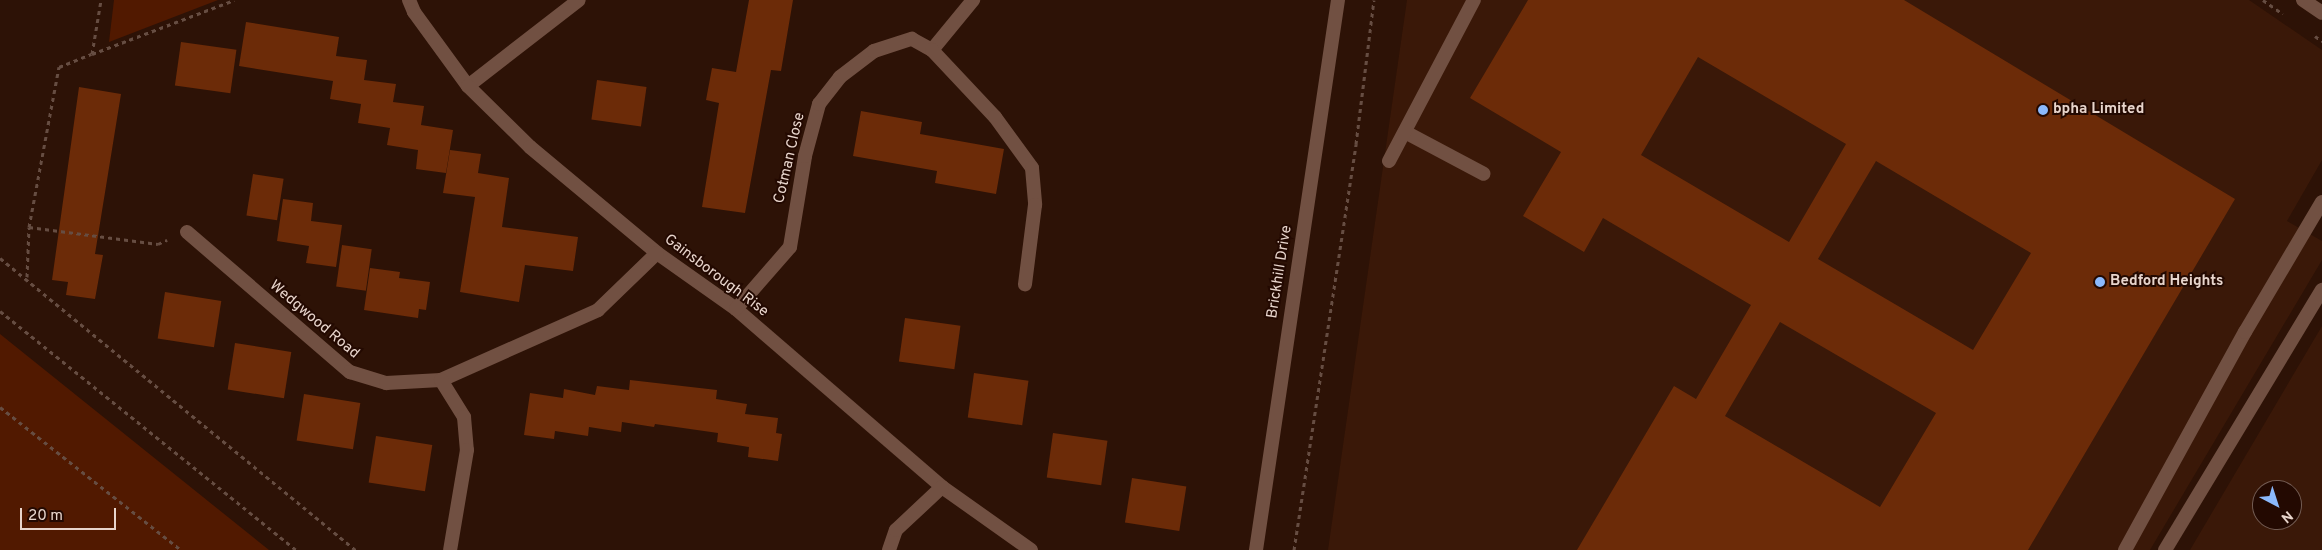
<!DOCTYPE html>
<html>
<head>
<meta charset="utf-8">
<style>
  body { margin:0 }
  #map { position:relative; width:2322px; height:550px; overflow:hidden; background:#2d1206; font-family:Overpass,sans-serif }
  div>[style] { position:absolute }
  .built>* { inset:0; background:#3a1808 }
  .green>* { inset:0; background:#511900 }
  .building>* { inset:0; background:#6c2b08; transform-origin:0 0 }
  .path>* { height:3px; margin-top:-1.5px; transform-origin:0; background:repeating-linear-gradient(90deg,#664d42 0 4px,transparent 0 8px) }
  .service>* { height:14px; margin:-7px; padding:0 7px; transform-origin:7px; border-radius:7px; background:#715042 }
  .minor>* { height:14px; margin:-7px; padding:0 7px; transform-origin:7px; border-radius:7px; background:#715042 }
  .tertiary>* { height:14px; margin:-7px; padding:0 7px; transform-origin:7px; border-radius:7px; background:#715042 }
  .dots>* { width:14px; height:14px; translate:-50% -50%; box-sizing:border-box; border:2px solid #230901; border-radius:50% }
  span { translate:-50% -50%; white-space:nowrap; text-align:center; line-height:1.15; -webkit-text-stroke:4px #230901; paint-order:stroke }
  .poi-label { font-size:15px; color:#e8d5cc; font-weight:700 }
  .left { translate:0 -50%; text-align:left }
  .street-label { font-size:15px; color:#e8d5cc }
  .north { position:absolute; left:2252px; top:480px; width:50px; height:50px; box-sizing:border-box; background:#230901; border:1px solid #725b52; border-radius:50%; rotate:140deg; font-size:14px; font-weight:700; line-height:20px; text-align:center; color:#e8d5cc }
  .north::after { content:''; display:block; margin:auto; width:18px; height:22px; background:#8bb9fc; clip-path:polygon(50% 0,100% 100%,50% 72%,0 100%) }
  .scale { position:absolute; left:20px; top:508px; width:96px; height:22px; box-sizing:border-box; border:2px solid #e8d5cc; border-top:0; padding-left:6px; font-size:15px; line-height:18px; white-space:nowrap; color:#e8d5cc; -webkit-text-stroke:4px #230901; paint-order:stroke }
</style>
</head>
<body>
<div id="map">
  <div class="built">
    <i style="clip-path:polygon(1407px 0,2249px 0,2322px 50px,2322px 160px,2287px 221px,2322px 241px,2322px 260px,2150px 550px,1328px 550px)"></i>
    <i style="clip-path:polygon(evenodd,2322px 326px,2322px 550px,2190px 550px,2322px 326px,2262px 490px,2292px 490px,2292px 520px,2262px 520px,2262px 490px)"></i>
  </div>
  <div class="green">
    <i style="clip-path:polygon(114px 0,218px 0,109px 42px)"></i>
    <i style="clip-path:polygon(0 334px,269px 550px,0 550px)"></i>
  </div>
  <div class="building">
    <i style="clip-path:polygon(749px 0,793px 0,781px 71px,771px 70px,745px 213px,702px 207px,719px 103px,706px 100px,712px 68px,736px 72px)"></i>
    <i style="clip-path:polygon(evenodd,1528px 0,1904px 0,2235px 199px,2028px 550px,1577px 550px,1674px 386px,1696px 399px,1751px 305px,1603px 218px,1584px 252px,1523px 216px,1561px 152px,1470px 98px,1528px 0,1698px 57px,1846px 144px,1789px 242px,1641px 155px,1698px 57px,1528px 0,1876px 161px,2031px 253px,1973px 350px,1818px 259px,1876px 161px,1528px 0,1780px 322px,1936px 413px,1880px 507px,1725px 416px,1780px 322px)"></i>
    <i style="clip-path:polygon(246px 22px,339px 37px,336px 56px,367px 60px,364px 80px,396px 84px,393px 102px,424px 106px,421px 125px,453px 130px,446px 173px,416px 169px,418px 150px,387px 145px,390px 128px,358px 123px,361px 104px,330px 99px,333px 81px,239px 66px)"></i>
    <i style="left:181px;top:42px;width:56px;height:44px;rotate:8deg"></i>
    <i style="left:597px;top:80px;width:50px;height:40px;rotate:8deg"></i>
    <i style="clip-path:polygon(79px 87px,121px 94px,95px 254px,103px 255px,95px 299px,66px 295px,68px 282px,52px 280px)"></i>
    <i style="clip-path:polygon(861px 111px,922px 122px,920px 134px,1004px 149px,996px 194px,935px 183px,937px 171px,853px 156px)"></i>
    <i style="clip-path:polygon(450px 150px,481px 154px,478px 173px,509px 178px,502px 227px,578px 237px,573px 271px,525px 265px,519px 302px,460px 292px,475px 197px,443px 193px)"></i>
    <i style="left:253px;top:174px;width:31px;height:42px;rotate:9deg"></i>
    <i style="clip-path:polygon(283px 199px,313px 203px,311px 221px,342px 225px,336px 267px,306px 263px,309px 246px,277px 241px)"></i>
    <i style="left:342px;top:245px;width:30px;height:42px;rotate:8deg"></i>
    <i style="clip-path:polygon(370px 268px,400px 272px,399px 278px,430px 282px,426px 310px,419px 309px,418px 318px,364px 310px)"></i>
    <i style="left:165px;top:292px;width:57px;height:47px;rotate:9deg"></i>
    <i style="left:905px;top:318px;width:56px;height:44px;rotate:8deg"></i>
    <i style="left:235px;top:343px;width:57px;height:47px;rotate:9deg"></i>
    <i style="left:974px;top:373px;width:55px;height:45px;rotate:8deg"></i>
    <i style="clip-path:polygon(630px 380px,717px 390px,716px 399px,747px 404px,745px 414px,778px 418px,776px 433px,782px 434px,778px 461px,748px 457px,749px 447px,717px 442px,718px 433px,655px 424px,654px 427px,622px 422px,621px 432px,589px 427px,588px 436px,555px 431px,554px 439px,524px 435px,530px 393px,563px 398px,564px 389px,595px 395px,597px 386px,629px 390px)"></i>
    <i style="left:304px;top:394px;width:57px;height:47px;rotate:9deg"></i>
    <i style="left:1053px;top:433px;width:55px;height:45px;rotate:8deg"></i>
    <i style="left:376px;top:436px;width:57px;height:47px;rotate:9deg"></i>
    <i style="left:1132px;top:478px;width:55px;height:45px;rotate:9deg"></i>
  </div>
  <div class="path">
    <i style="left:2263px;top:0;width:24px;rotate:35deg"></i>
    <i style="left:2315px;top:36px;width:9px;rotate:36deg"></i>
    <i style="left:92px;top:54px;width:152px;rotate:-20.8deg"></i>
    <i style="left:29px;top:227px;width:130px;rotate:7.5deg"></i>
    <i style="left:158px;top:244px;width:10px;rotate:-24deg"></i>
    <i style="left:0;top:258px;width:460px;rotate:39.4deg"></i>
    <i style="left:27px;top:277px;width:50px;rotate:-87.7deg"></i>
    <i style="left:29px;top:227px;width:163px;rotate:-79.4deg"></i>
    <i style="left:59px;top:67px;width:35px;rotate:-22deg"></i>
    <i style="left:92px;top:54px;width:55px;rotate:-80.5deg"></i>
    <i style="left:0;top:311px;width:380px;rotate:38.9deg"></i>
    <i style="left:0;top:407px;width:231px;rotate:38.3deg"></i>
    <i style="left:1294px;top:550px;width:411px;rotate:-81.3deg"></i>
    <i style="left:1356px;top:144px;width:145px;rotate:-82.9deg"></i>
  </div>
  <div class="service">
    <i style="left:468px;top:86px;width:140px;rotate:-37.8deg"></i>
    <i style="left:1405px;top:132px;width:89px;rotate:28deg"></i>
    <i style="left:1389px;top:161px;width:182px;rotate:-62.2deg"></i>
    <i style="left:2125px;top:550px;width:249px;rotate:-61.2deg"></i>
    <i style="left:2245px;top:332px;width:151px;rotate:-59.4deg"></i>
    <i style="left:2165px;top:550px;width:304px;rotate:-58.9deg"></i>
  </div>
  <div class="minor">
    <i style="left:409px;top:0;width:13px;rotate:67deg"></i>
    <i style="left:414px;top:12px;width:92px;rotate:53.9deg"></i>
    <i style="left:468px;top:86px;width:87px;rotate:44.5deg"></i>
    <i style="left:530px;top:147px;width:165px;rotate:39.8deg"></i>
    <i style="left:657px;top:253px;width:97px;rotate:35.3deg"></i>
    <i style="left:736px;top:309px;width:272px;rotate:40.8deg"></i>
    <i style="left:942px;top:487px;width:109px;rotate:35.3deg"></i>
    <i style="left:2303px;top:0;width:23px;rotate:34deg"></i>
    <i style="left:932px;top:50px;width:65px;rotate:-50.6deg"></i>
    <i style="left:187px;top:232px;width:215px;rotate:40.7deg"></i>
    <i style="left:350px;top:372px;width:38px;rotate:17deg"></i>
    <i style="left:386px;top:383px;width:55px;rotate:-3.1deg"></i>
    <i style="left:441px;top:380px;width:172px;rotate:-24deg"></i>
    <i style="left:598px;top:310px;width:82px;rotate:-44deg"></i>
    <i style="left:736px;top:309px;width:82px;rotate:-48.9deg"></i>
    <i style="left:790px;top:247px;width:92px;rotate:-80.6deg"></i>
    <i style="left:805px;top:156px;width:54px;rotate:-74.9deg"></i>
    <i style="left:819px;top:104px;width:34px;rotate:-52deg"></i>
    <i style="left:840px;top:77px;width:43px;rotate:-37.4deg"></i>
    <i style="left:874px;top:51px;width:40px;rotate:-18deg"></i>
    <i style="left:912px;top:39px;width:23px;rotate:29deg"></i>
    <i style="left:932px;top:50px;width:92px;rotate:46.8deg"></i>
    <i style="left:995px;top:117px;width:63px;rotate:54deg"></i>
    <i style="left:1032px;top:168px;width:37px;rotate:85deg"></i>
    <i style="left:1035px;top:205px;width:80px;rotate:97.2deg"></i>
    <i style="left:441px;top:380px;width:44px;rotate:58.1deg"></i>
    <i style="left:464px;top:417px;width:33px;rotate:85deg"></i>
    <i style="left:467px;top:450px;width:101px;rotate:99.6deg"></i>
    <i style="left:889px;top:550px;width:21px;rotate:-71deg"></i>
    <i style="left:896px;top:530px;width:63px;rotate:-43.1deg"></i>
  </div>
  <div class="tertiary">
    <i style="left:1256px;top:550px;width:556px;rotate:-81.52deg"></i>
  </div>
  <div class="dots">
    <i style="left:2043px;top:110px;background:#8bb9fc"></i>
    <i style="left:2100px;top:282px;background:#8bb9fc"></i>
  </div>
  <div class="poi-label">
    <span class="left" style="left:2053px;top:110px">bpha Limited</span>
    <span class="left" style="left:2110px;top:282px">Bedford Heights</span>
  </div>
  <div class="street-label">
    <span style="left:790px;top:158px;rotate:-77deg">Cotman Close</span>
    <span style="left:1280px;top:272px;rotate:-81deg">Brickhill Drive</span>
    <span style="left:716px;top:276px;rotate:37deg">Gainsborough Rise</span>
    <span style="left:314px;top:320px;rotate:40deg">Wedgwood Road</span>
  </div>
  <div class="north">N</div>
  <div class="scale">20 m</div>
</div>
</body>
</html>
